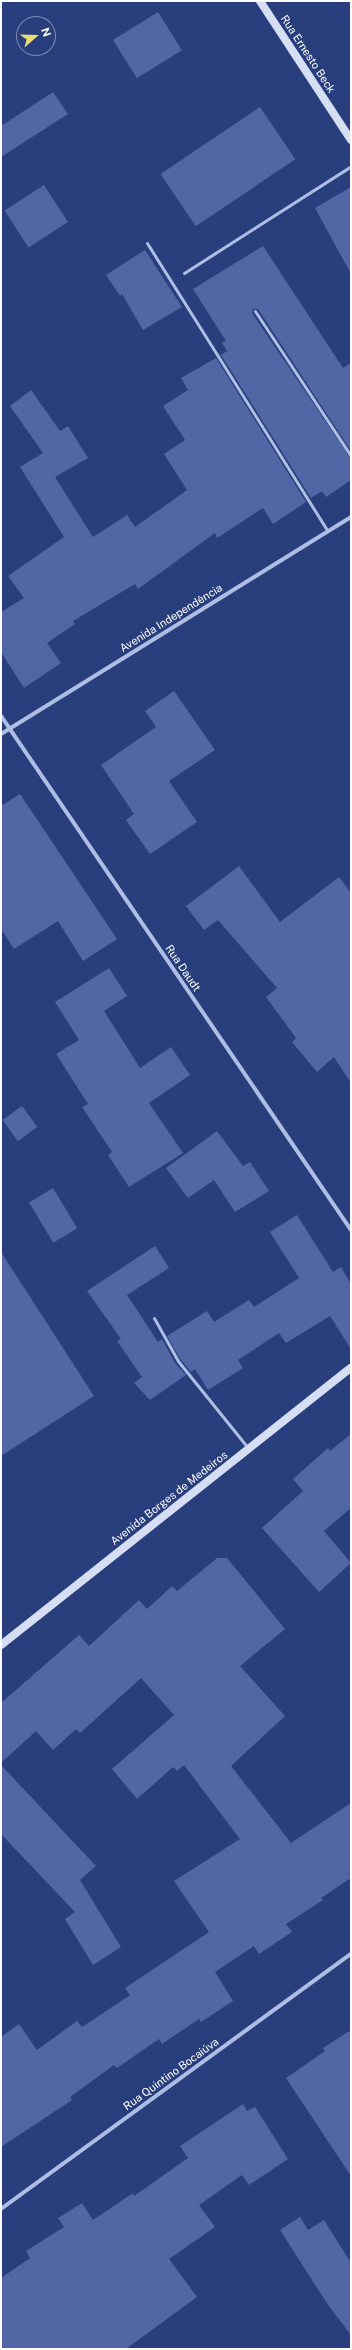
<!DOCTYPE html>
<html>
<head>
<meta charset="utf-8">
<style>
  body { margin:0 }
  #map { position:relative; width:352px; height:2350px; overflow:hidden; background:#283e7d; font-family:"Public Sans",sans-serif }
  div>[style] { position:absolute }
  .building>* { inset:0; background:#5167a5; transform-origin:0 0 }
  .lane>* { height:3px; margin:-1.5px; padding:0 1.5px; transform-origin:1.5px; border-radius:1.5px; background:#aebde4 }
  .street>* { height:4px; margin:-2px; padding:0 2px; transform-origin:2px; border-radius:2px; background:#aebde4 }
  .secondary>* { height:8px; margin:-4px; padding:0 4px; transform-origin:4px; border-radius:4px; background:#d6def4 }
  span { translate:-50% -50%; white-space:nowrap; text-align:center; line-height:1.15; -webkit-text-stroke:3px #283e7d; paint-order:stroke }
  .street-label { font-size:11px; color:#fff }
  .frame { position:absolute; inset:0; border:2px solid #fff; pointer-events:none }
  .north { position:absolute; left:16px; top:16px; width:40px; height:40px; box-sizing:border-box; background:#283e7d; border:1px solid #7e8bb1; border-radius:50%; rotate:70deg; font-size:11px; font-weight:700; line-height:16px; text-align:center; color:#fff }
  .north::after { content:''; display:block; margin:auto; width:14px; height:18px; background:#ebde75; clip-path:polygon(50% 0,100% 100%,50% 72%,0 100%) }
</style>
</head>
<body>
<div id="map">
  <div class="building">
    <i style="left:158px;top:12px;width:45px;height:53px;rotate:58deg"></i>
    <i style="clip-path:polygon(53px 92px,68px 114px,1px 157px,1px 126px)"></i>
    <i style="left:260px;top:107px;width:63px;height:120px;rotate:56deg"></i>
    <i style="left:44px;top:185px;width:44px;height:47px;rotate:57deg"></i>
    <i style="clip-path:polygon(351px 187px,351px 274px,315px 208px)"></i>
    <i style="clip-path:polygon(263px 246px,343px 368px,351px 363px,351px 451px,258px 309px,253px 309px,252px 313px,351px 459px,351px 480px,326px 497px,322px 491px,311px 498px,221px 355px,227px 351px,222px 343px,226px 341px,193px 289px)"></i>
    <i style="clip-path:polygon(145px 250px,182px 307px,143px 330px,122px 294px,120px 296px,106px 275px)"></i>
    <i style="clip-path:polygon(216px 358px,306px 502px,273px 524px,263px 508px,217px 538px,215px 533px,138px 589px,135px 584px,73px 621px,75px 624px,47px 643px,61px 663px,24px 688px,1px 652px,1px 612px,24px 598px,8px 576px,64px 537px,20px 467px,43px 453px,10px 406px,31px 390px,60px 431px,68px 426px,88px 458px,55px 477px,93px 537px,127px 515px,135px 527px,187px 490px,164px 454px,185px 440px,163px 406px,188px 390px,181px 378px)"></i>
    <i style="clip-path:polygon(174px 691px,215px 750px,169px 781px,197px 822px,150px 854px,126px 820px,134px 814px,101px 765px,156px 727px,145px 711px)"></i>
    <i style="clip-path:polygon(20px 794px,117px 939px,83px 961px,58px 921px,14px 949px,1px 929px,1px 806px)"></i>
    <i style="clip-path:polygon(239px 866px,280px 922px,339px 877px,351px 893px,351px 1083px,334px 1057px,317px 1072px,292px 1042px,296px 1038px,266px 997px,277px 988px,218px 920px,204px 930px,186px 906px)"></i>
    <i style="clip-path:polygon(109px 968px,127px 996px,104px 1011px,140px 1068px,171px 1047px,190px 1075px,149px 1103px,183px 1153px,129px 1187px,108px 1155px,112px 1152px,82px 1107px,88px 1104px,56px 1054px,79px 1040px,55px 1002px)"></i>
    <i style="left:22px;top:1106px;width:26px;height:24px;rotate:54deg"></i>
    <i style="clip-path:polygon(217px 1131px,243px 1166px,250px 1162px,269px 1191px,235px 1212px,214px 1180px,188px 1198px,166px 1168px)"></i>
    <i style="left:53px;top:1188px;width:47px;height:28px;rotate:59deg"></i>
    <i style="clip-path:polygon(297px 1215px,333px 1272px,341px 1267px,351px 1284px,351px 1349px,330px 1316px,286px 1343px,279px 1333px,238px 1360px,243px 1368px,208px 1390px,195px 1369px,191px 1372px,180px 1359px,167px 1336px,207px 1311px,214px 1322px,249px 1300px,254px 1307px,299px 1278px,270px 1232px)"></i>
    <i style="clip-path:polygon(155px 1246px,169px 1268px,127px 1295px,158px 1342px,162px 1339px,175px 1363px,186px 1375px,150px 1400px,134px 1383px,142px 1377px,117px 1341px,121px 1339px,87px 1291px)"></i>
    <i style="clip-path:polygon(1px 1252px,94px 1396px,1px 1456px)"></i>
    <i style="clip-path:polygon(351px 1434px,351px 1508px,324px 1531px,351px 1563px,319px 1592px,262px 1528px,303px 1491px,293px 1479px,328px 1448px,330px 1451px)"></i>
    <i style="clip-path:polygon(217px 1558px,227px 1558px,285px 1629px,240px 1666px,285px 1716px,231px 1766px,291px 1843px,351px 1803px,351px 1878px,321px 1898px,323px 1900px,286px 1924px,292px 1932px,259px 1954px,254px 1946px,215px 1972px,233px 2001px,201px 2022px,199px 2019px,162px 2044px,159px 2039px,117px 2068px,114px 2065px,70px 2097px,72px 2100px,1px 2147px,1px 2037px,19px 2024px,37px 2050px,77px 2021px,82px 2027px,130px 1995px,125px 1988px,209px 1932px,174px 1881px,240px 1839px,184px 1765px,177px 1771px,173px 1767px,137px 1799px,112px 1769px,174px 1715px,141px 1678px,80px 1733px,76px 1729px,53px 1750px,36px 1731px,1px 1763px,1px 1703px,79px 1635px,89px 1646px,139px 1600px,147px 1609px,172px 1586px,177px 1591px)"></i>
    <i style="clip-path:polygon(1px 1765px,96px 1866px,80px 1880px,121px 1947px,93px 1965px,65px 1919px,75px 1912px,1px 1834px)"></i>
    <i style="clip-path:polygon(351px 2030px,351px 2176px,286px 2078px,325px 2051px,323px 2048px)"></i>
    <i style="clip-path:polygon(243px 2104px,247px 2111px,255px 2107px,288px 2159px,249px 2185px,242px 2175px,199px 2205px,215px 2227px,169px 2259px,197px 2297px,126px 2349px,1px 2349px,1px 2278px,30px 2258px,26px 2251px,64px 2227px,58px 2218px,82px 2203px,93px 2220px,133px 2193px,134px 2196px,188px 2158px,180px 2146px)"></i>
    <i style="clip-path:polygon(300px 2217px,308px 2230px,324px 2220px,351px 2263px,351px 2335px,328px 2305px,280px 2230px)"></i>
  </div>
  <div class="lane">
    <i style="left:147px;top:243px;width:340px;rotate:57.9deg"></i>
    <i style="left:184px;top:273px;width:198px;rotate:-32.6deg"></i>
    <i style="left:255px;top:311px;width:174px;rotate:56.5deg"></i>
    <i style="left:154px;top:1318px;width:49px;rotate:60.8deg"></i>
    <i style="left:178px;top:1361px;width:113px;rotate:51.1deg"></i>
  </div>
  <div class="street">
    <i style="left:1px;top:716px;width:622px;rotate:55.75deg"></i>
    <i style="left:1px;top:734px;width:412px;rotate:-31.8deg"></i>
    <i style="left:1px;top:2209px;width:433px;rotate:-36.1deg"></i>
  </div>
  <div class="secondary">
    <i style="left:260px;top:1px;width:166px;rotate:56.8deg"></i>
    <i style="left:1px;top:1645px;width:446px;rotate:-38.4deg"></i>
  </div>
  <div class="street-label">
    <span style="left:308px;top:54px;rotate:57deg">Rua Ernesto Beck</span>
    <span style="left:171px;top:618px;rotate:-32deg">Avenida Independência</span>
    <span style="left:183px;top:968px;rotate:56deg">Rua Daudt</span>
    <span style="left:169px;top:1498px;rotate:-38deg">Avenida Borges de Medeiros</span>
    <span style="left:171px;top:2074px;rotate:-36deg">Rua Quintino Bocaiúva</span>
  </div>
  <div class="frame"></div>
  <div class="north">N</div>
</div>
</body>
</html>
